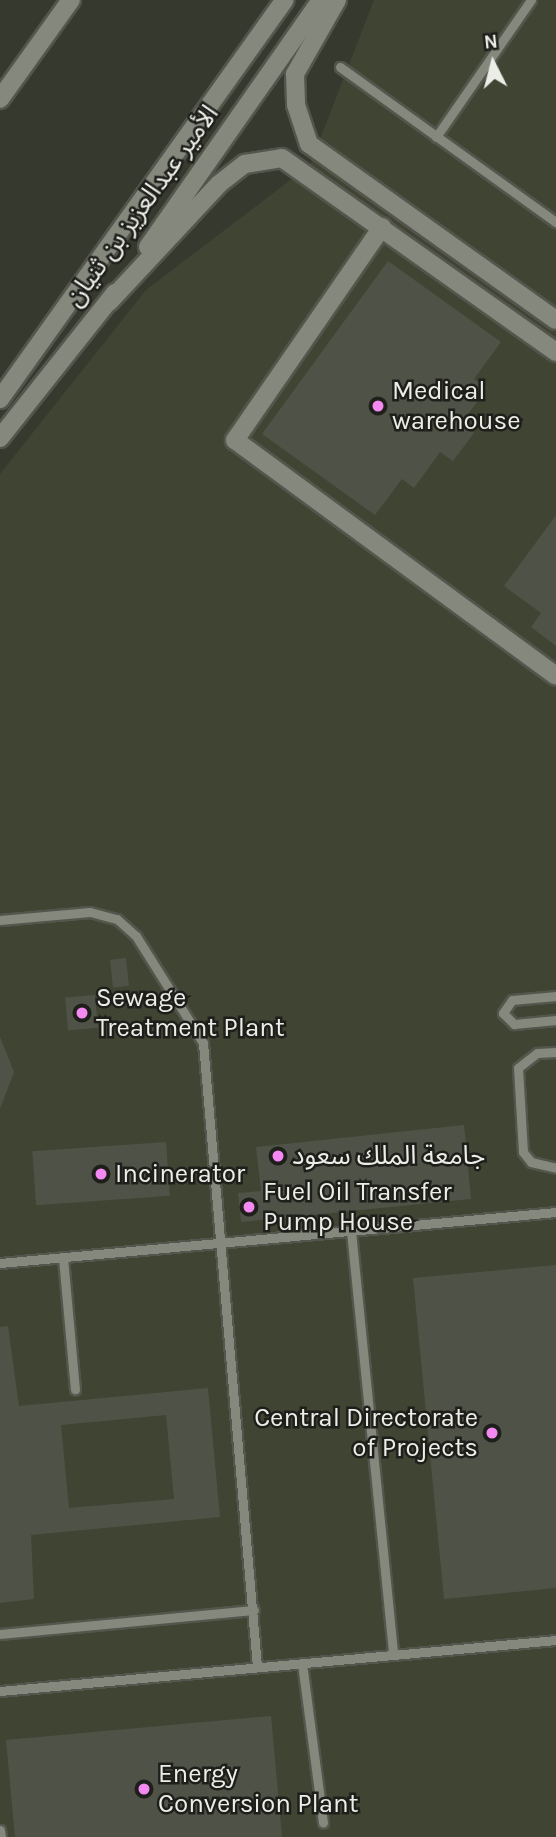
<!DOCTYPE html>
<html>
<head>
<meta charset="utf-8">
<style>
  body { margin:0 }
  #map { position:relative; width:556px; height:1837px; overflow:hidden; background:#36392e; font-family:Karla,"Noto Sans Arabic",sans-serif }
  div>[style] { position:absolute }
  .built>* { inset:0; background:#404433 }
  .building>* { inset:0; background:#4f5247; transform-origin:0 0 }
  .roads { filter:drop-shadow(2px 0 #54554c) drop-shadow(-2px 0 #54554c) drop-shadow(0 2px #54554c) drop-shadow(0 -2px #54554c) }
  .lane>* { height:9px; margin:-4.5px; padding:0 4.5px; transform-origin:4.5px; border-radius:4.5px; background:#85887c }
  .street>* { height:18px; margin:-9px; padding:0 9px; transform-origin:9px; border-radius:9px; background:#85887c }
  .secondary>* { height:18px; margin:-9px; padding:0 9px; transform-origin:9px; border-radius:9px; background:#85887c }
  .dots>* { width:19px; height:19px; translate:-50% -50%; box-sizing:border-box; border:4px solid #1e1f1b; border-radius:50% }
  span { translate:-50% -50%; white-space:nowrap; text-align:center; line-height:1.15; -webkit-text-stroke:5px #1e1f1b; paint-order:stroke }
  .street-label { font-size:26px; color:#ecede7 }
  .poi-label { font-size:26px; color:#ecede7 }
  .left { translate:0 -50%; text-align:left }
  .right { translate:-100% -50%; text-align:right }
  .north { position:absolute; left:458px; top:28px; width:70px; height:70px; -webkit-text-stroke:5px #1e1f1b; paint-order:stroke; rotate:354deg; font-size:19px; font-weight:700; line-height:28px; text-align:center; color:#ecede7 }
  .north::after { content:''; display:block; margin:auto; width:24px; height:32px; background:#ecede7; clip-path:polygon(50% 0,100% 100%,50% 72%,0 100%) }
</style>
</head>
<body>
<div id="map">
  <div class="built">
    <i style="clip-path:polygon(374px 0,556px 0,556px 1837px,0 1837px,0 474px,146px 290px,310px 165px)"></i>
  </div>
  <div class="building">
    <i style="clip-path:polygon(388px 261px,501px 342px,474px 379px,487px 388px,461px 424px,474px 433px,453px 461px,440px 452px,414px 488px,402px 479px,375px 515px,262px 434px)"></i>
    <i style="clip-path:polygon(556px 515px,556px 646px,531px 627px,541px 613px,504px 586px)"></i>
    <i style="left:126px;top:958px;width:28px;height:16px;rotate:84deg"></i>
    <i style="left:95px;top:995px;width:33px;height:30px;rotate:85deg"></i>
    <i style="clip-path:polygon(0 1037px,14px 1072px,0 1109px)"></i>
    <i style="clip-path:polygon(464px 1125px,471px 1199px,241px 1222px,238px 1193px,261px 1191px,256px 1147px)"></i>
    <i style="left:166px;top:1142px;width:54px;height:134px;rotate:86deg"></i>
    <i style="clip-path:polygon(556px 1265px,556px 1588px,444px 1599px,413px 1278px)"></i>
    <i style="clip-path:polygon(evenodd,8px 1326px,19px 1406px,208px 1388px,220px 1517px,31px 1535px,34px 1599px,0 1603px,0 1327px,8px 1326px,166px 1415px,174px 1499px,69px 1508px,61px 1425px,166px 1415px)"></i>
    <i style="clip-path:polygon(271px 1716px,282px 1837px,15px 1837px,6px 1740px)"></i>
  </div>
  <div class="roads">
    <div class="lane">
      <i style="left:340px;top:67px;width:266px;rotate:35.7deg"></i>
      <i style="left:436px;top:137px;width:167px;rotate:-55.3deg"></i>
      <i style="left:0;top:920px;width:90px;rotate:-5.1deg"></i>
      <i style="left:90px;top:912px;width:28px;rotate:15deg"></i>
      <i style="left:117px;top:919px;width:25px;rotate:42deg"></i>
      <i style="left:136px;top:936px;width:126px;rotate:57.9deg"></i>
      <i style="left:203px;top:1043px;width:626px;rotate:85.05deg"></i>
      <i style="left:556px;top:996px;width:44px;rotate:174.8deg"></i>
      <i style="left:512px;top:1000px;width:16px;rotate:125deg"></i>
      <i style="left:503px;top:1013px;width:16px;rotate:45deg"></i>
      <i style="left:514px;top:1024px;width:42px;rotate:-5.4deg"></i>
      <i style="left:556px;top:1052px;width:19px;rotate:177deg"></i>
      <i style="left:537px;top:1053px;width:24px;rotate:142deg"></i>
      <i style="left:518px;top:1068px;width:84px;rotate:86.6deg"></i>
      <i style="left:523px;top:1152px;width:13px;rotate:51deg"></i>
      <i style="left:531px;top:1162px;width:26px;rotate:13deg"></i>
      <i style="left:351px;top:1231px;width:425px;rotate:84.3deg"></i>
      <i style="left:63px;top:1258px;width:132px;rotate:84.8deg"></i>
      <i style="left:0;top:1263px;width:558px;rotate:-5.24deg"></i>
      <i style="left:0;top:1634px;width:255px;rotate:-5.4deg"></i>
      <i style="left:302px;top:1663px;width:161px;rotate:82.5deg"></i>
      <i style="left:0;top:1691px;width:558px;rotate:-5.24deg"></i>
      <i style="left:0;top:1830px;width:7px;rotate:82deg"></i>
    </div>
    <div class="street">
      <i style="left:0;top:99px;width:122px;rotate:-54.4deg"></i>
      <i style="left:382px;top:227px;width:259px;rotate:124.6deg"></i>
      <i style="left:235px;top:440px;width:398px;rotate:36.3deg"></i>
    </div>
    <div class="secondary">
      <i style="left:337px;top:0;width:85px;rotate:119.6deg"></i>
      <i style="left:295px;top:74px;width:31px;rotate:88deg"></i>
      <i style="left:296px;top:105px;width:41px;rotate:71.6deg"></i>
      <i style="left:309px;top:144px;width:303px;rotate:35.5deg"></i>
      <i style="left:148px;top:247px;width:302px;rotate:-55deg"></i>
      <i style="left:109px;top:302px;width:161px;rotate:-47deg"></i>
      <i style="left:219px;top:184px;width:33px;rotate:-38deg"></i>
      <i style="left:245px;top:164px;width:37px;rotate:-9deg"></i>
      <i style="left:282px;top:158px;width:336px;rotate:35.3deg"></i>
      <i style="left:0;top:399px;width:490px;rotate:-54.5deg"></i>
      <i style="left:0;top:438px;width:185px;rotate:-51.6deg"></i>
    </div>
  </div>
  <div class="dots">
    <i style="left:378px;top:406px;background:#f389f1"></i>
    <i style="left:82px;top:1013px;background:#f389f1"></i>
    <i style="left:278px;top:1156px;background:#f389f1"></i>
    <i style="left:101px;top:1174px;background:#f389f1"></i>
    <i style="left:249px;top:1207px;background:#f389f1"></i>
    <i style="left:492px;top:1433px;background:#f389f1"></i>
    <i style="left:144px;top:1789px;background:#f389f1"></i>
  </div>
  <div class="street-label">
    <span style="left:142px;top:206px;rotate:-54deg">الأمير عبدالعزيز بن ثنيان</span>
  </div>
  <div class="poi-label">
    <span class="left" style="left:392px;top:406px">Medical<br>warehouse</span>
    <span class="left" style="left:96px;top:1013px">Sewage<br>Treatment Plant</span>
    <span class="left" style="left:292px;top:1156px">جامعة الملك سعود</span>
    <span class="left" style="left:115px;top:1174px">Incinerator</span>
    <span class="left" style="left:263px;top:1207px">Fuel Oil Transfer<br>Pump House</span>
    <span class="right" style="left:478px;top:1433px">Central Directorate<br>of Projects</span>
    <span class="left" style="left:158px;top:1789px">Energy<br>Conversion Plant</span>
  </div>
  <div class="north">N</div>
</div>
</body>
</html>
